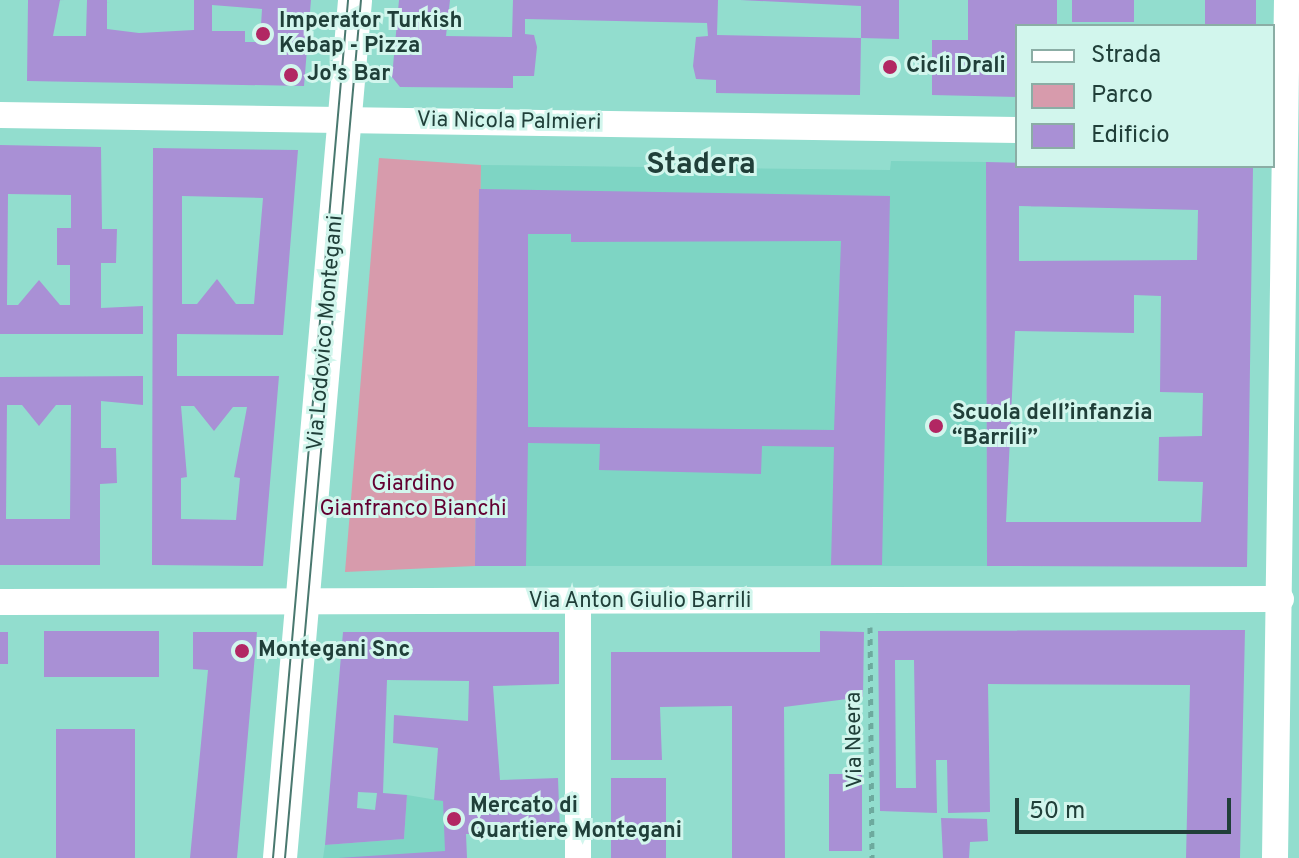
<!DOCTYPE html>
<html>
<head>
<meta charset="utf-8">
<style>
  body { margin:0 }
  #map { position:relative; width:1299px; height:858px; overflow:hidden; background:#92ddce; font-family:Overpass,sans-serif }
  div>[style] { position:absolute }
  .built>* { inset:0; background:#7ed5c4 }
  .green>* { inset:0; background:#d79bac }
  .building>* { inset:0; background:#a990d5; transform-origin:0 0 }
  .path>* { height:5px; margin-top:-2.5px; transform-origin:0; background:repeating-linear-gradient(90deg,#6daa9e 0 6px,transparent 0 12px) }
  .minor>* { height:26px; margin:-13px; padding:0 13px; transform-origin:13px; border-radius:13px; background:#fff }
  .tertiary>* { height:34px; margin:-17px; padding:0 17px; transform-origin:17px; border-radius:17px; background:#fff }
  .tram>* { height:2px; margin:-1px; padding:0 1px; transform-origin:1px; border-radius:1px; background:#49786f }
  .dots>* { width:22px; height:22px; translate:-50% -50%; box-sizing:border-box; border:4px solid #d2f6ed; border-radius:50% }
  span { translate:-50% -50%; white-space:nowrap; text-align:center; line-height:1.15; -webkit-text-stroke:6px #d2f6ed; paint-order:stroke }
  .poi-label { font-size:22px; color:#203f39; font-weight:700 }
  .left { translate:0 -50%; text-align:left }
  .street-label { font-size:22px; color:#203f39 }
  .park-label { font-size:22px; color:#630031 }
  .district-label { font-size:30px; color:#203f39; font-weight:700 }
  .legend { position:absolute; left:1015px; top:24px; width:260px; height:144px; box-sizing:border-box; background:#d2f6ed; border:2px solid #8bada5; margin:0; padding:10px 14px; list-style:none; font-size:24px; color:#203f39 }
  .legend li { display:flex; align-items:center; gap:16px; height:40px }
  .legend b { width:40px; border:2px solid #8bada5 }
  .scale { position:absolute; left:1015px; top:798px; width:216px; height:36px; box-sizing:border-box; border:4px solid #203f39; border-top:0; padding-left:10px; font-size:24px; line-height:28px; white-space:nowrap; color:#203f39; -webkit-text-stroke:6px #d2f6ed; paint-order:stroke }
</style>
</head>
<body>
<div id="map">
  <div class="built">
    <i style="clip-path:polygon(891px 161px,986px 162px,987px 566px,475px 566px,481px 165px,890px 170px)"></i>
    <i style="clip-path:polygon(407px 795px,443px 801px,467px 858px,323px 858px,325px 845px,404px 839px)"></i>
  </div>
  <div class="green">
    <i style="clip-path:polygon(379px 158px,481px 165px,475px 566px,345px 572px)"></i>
  </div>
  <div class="building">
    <i style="clip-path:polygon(evenodd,28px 0,60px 0,53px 36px,86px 36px,87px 0,107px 0,107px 29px,139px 33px,194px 30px,194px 0,311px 0,304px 86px,27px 81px,28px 0,212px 5px,262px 9px,260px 42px,245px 42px,245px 31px,212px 31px,212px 5px)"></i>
    <i style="clip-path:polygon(399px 0,450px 0,446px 36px,512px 37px,513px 0,718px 0,717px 35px,861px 38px,861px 6px,740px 0,899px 0,899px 39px,861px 38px,860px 95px,716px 93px,716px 80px,696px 79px,693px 66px,696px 37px,708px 36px,707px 23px,525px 19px,525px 34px,534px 35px,537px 47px,534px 76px,513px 76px,513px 88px,400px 87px,392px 77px)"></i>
    <i style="clip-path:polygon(968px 0,1057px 0,1057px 26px,1017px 26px,1017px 97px,932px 95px,932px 40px,968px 40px)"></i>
    <i style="left:1072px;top:0;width:62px;height:22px"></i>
    <i style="left:1205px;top:0;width:51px;height:26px"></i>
    <i style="clip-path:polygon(evenodd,0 145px,101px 147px,102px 229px,117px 229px,116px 263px,101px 263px,101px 308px,143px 306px,143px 334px,0 334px,0 145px,8px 194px,71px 195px,71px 228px,57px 228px,57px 265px,70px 265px,70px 305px,60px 305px,39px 280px,18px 305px,7px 305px,8px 194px)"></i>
    <i style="clip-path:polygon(evenodd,153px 148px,298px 150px,283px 335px,177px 334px,177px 376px,279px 376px,263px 566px,152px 565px,153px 148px,182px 196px,263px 198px,254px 304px,236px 304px,217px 279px,197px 304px,182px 304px,182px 196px,153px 148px,181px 406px,194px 406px,214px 431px,233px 407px,247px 407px,234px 477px,240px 478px,236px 520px,181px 519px,181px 478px,187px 477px,181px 406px)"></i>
    <i style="clip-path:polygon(evenodd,986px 162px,1253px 168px,1247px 567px,987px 566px,986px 162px,1019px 206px,1198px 210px,1197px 260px,1019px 261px,1019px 206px,986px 162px,1134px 295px,1161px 296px,1160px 392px,1203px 393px,1202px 436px,1159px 437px,1158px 481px,1203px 482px,1201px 522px,1006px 522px,1015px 331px,1134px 333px,1134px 295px)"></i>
    <i style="clip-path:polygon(evenodd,479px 189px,890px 196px,882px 565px,831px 565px,834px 447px,762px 446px,761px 474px,599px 470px,600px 444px,528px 443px,526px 566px,475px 566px,479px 189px,528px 234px,571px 234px,571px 242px,841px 241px,834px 430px,528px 427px,528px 234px)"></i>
    <i style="clip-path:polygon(evenodd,143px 376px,143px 405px,101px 401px,101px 448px,116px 448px,117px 483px,100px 484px,100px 565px,0 565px,0 377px,143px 376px,7px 405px,22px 405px,39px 426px,56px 405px,71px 405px,70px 519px,6px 519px,7px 405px)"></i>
    <i style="clip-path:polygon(evenodd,1245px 630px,1240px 858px,1186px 858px,1190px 685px,988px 684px,990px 812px,948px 813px,947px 760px,936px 760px,937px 813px,880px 811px,878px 631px,1245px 630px,895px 660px,914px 660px,916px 788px,896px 788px,895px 660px)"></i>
    <i style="left:159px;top:631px;width:46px;height:115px;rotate:90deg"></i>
    <i style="clip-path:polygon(820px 631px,864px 632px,863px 697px,784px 707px,785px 858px,732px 858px,732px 706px,660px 707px,662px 760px,611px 760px,611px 652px,820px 652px)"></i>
    <i style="left:0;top:632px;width:8px;height:32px"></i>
    <i style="clip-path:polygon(193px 632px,257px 632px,237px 858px,190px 858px,208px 670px,193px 669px)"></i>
    <i style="clip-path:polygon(evenodd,343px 632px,559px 632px,559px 684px,493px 686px,500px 780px,558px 778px,560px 832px,466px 834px,467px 858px,338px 858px,445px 851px,443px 801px,434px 800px,438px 748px,393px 743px,394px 715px,468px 721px,469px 681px,387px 680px,383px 793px,407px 795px,404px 839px,325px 845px,343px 632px,358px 792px,377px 793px,375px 810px,357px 808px,358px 792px)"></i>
    <i style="left:56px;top:729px;width:79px;height:129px"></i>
    <i style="left:829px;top:774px;width:33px;height:77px"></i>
    <i style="left:611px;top:778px;width:55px;height:80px"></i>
    <i style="clip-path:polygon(941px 818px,987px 819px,988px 841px,970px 842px,969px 858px,943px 858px)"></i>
  </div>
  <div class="path">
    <i style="left:870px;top:627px;width:231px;rotate:89.5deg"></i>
  </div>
  <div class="minor">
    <i style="left:0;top:115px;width:1017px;rotate:0.85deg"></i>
    <i style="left:0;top:602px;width:1281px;rotate:-0.13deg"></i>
    <i style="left:578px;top:858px;width:257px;rotate:-90deg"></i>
    <i style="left:1275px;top:858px;width:858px;rotate:-89.2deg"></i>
  </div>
  <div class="tertiary">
    <i style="left:280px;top:858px;width:861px;rotate:-85deg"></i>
  </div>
  <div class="tram">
    <i style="left:273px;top:858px;width:861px;rotate:-85deg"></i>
    <i style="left:285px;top:858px;width:861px;rotate:-84.94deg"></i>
  </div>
  <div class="dots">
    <i style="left:263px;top:34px;background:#b22763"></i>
    <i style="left:890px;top:67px;background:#b22763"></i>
    <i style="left:291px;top:75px;background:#b22763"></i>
    <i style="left:936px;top:426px;background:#b22763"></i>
    <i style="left:242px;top:651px;background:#b22763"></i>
    <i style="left:454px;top:819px;background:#b22763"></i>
  </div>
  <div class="poi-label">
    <span class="left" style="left:279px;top:34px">Imperator Turkish<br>Kebap - Pizza</span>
    <span class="left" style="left:906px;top:67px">Cicli Drali</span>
    <span class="left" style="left:307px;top:75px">Jo's Bar</span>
    <span class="left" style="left:952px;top:426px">Scuola dell’infanzia<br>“Barrili”</span>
    <span class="left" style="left:258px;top:651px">Montegani Snc</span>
    <span class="left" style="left:470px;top:819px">Mercato di<br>Quartiere Montegani</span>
  </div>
  <div class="street-label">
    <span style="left:509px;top:122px;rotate:1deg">Via Nicola Palmieri</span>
    <span style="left:326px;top:333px;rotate:-85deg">Via Lodovico Montegani</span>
    <span style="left:640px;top:602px">Via Anton Giulio Barrili</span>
    <span style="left:855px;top:740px;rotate:-91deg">Via Neera</span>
  </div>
  <div class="park-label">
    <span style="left:413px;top:497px">Giardino<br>Gianfranco Bianchi</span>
  </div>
  <div class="district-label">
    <span style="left:701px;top:166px">Stadera</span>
  </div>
  <ul class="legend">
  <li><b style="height:10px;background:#fff"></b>Strada</li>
  <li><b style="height:22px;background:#d79bac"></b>Parco</li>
  <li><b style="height:22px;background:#a990d5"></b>Edificio</li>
  </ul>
  <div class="scale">50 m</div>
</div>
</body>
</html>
